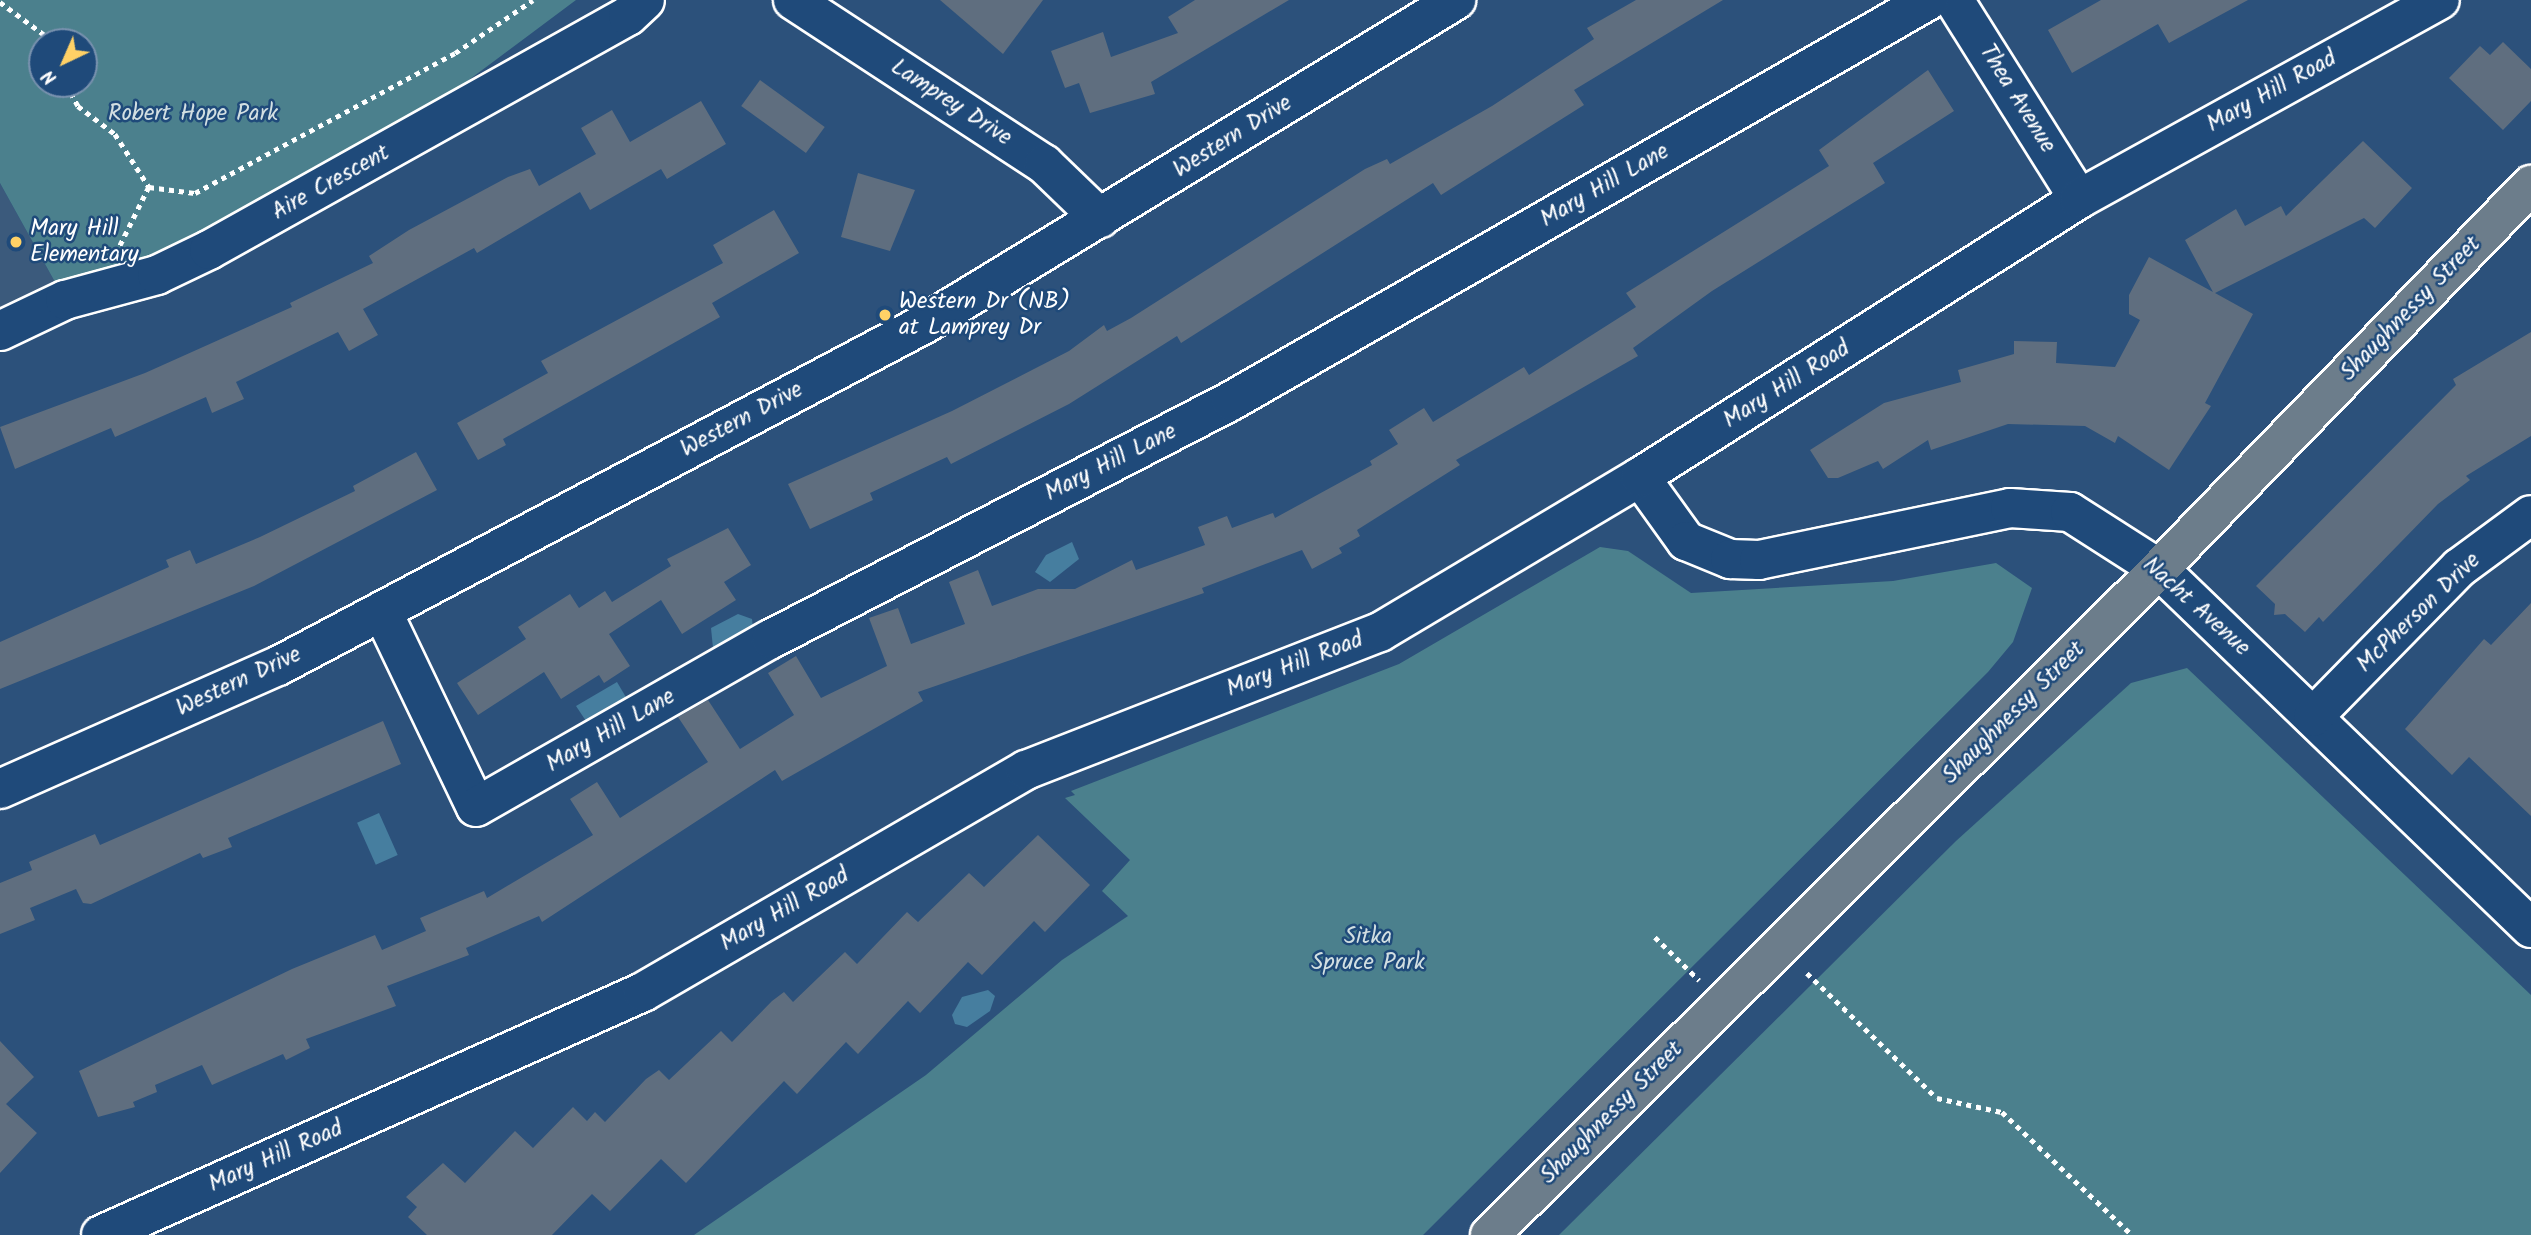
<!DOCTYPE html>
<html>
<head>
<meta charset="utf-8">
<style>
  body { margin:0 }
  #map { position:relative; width:2531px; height:1235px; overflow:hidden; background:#2c517b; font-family:Kalam,sans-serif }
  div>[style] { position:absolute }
  .built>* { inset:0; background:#3b5a7c }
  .green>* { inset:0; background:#4b808d }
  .water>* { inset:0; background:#467e9f; transform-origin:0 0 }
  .building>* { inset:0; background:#5f6e7f; transform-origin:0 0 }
  .path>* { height:4.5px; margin-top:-2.25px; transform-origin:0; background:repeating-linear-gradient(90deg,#fff 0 5px,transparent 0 10px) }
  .roads { filter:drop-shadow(2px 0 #fff) drop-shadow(-2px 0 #fff) drop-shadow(0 2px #fff) drop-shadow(0 -2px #fff) }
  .minor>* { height:38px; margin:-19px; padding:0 19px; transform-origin:19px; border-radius:19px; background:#1f4a7a }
  .major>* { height:38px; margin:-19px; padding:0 19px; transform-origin:19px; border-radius:19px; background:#6c7d8b }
  .dots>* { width:19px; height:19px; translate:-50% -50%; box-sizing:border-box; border:4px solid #1f4a7a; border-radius:50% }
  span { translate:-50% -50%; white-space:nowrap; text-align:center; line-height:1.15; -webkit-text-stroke:5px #1f4a7a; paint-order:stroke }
  .street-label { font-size:23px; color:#fff }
  .park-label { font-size:23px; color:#d2dfe2 }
  .poi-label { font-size:23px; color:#fff }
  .left { translate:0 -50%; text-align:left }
  .north { position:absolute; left:28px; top:28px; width:70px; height:70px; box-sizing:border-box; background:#1f4a7a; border:2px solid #7992af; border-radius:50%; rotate:224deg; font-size:19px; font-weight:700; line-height:28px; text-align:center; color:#fff }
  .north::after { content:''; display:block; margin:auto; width:24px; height:32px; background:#ffd166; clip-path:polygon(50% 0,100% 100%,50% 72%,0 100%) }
</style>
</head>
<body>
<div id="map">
  <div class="built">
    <i style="clip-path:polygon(0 183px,65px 300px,0 331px)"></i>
  </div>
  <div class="green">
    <i style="clip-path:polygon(evenodd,0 0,576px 0,462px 85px,472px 105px,65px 300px,0 183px,0 0,42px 42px,84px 42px,84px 84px,42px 84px,42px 42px)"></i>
    <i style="clip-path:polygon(1600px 547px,1628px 551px,1691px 593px,1893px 581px,1996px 563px,2032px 588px,2013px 642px,1988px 672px,1423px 1235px,694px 1235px,926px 1075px,1062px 960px,1128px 916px,1102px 891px,1130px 860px,1065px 798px,1075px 795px,1071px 791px,1399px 664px)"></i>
    <i style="clip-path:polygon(2187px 668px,2531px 995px,2531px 1235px,1559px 1235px,1956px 841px,2131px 683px)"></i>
  </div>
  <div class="water">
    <i style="clip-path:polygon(1072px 542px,1079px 559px,1050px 582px,1035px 572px,1046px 555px)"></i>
    <i style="clip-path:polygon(738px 614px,752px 619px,753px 628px,713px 648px,711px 628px)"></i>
    <i style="clip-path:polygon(617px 682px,627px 699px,590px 727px,576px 706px)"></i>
    <i style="left:379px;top:813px;width:46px;height:24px;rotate:66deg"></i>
    <i style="clip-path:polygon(988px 990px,995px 996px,990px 1011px,967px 1027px,955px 1024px,952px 1015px,962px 997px)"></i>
  </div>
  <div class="building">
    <i style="clip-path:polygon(940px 0,1043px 0,1003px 54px)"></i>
    <i style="clip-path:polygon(1195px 0,1289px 0,1151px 82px,1155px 94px,1090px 113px,1079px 83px,1065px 88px,1051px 51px,1103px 32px,1111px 57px,1178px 33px,1168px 17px)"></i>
    <i style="clip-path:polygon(1636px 0,1723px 0,1574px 90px,1584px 105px,1441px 195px,1433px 183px,1181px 343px,1177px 336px,1069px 404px,951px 464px,947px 457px,870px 493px,873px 500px,810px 529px,788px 484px,952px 411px,1069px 351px,1104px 325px,1107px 331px,1131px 318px,1365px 169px,1387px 159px,1390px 164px,1492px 106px,1594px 39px,1587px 28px)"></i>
    <i style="clip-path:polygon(2101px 0,2248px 0,2169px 43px,2158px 24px,2072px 73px,2048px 30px)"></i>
    <i style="clip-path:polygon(2503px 42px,2531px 69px,2531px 101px,2503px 130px,2449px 78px,2480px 46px,2490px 55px)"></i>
    <i style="clip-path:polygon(1928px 70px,1954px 111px,1873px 163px,1885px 183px,1712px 291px,1633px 348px,1638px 356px,1456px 460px,1460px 465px,1357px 530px,1360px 536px,1339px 548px,1342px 553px,1312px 569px,1302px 550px,1202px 588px,1204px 593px,918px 692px,923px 701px,782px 781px,775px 770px,542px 922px,539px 916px,466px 948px,469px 955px,387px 986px,396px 1006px,306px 1039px,310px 1048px,286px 1060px,283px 1054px,212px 1085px,202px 1065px,155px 1085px,157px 1092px,133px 1102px,135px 1107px,98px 1117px,79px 1071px,292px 969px,375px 935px,382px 950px,426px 931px,420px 918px,484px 891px,487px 898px,593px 835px,570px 799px,597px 782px,620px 818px,708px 762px,678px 717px,708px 700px,740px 749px,794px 715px,768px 673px,796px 656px,821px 698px,887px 666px,869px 618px,898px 608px,911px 644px,965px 624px,949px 582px,978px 570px,992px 606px,1038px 589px,1075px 589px,1132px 560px,1136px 570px,1205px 545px,1198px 527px,1227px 516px,1232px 528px,1273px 513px,1275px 518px,1372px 465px,1370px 461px,1398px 444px,1389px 430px,1424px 408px,1433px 422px,1524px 367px,1529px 375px,1636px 307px,1626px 293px,1829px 166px,1819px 150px)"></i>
    <i style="left:760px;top:80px;width:80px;height:32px;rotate:36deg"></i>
    <i style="clip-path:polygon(701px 101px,726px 144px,667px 179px,661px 169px,590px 210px,580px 192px,477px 253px,474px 248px,363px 309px,378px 335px,349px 351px,338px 332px,236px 382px,244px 399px,212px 413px,206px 397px,115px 437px,111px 428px,15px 469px,0 427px,145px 373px,292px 307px,290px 303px,373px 263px,369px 256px,409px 230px,508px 177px,530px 169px,539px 186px,596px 154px,581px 128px,612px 110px,630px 142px)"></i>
    <i style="clip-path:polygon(2363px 141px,2412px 188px,2375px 228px,2364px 218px,2215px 293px,2253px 314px,2205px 403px,2211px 406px,2169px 470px,2118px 436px,2115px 443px,2085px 426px,2008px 424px,1931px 450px,1928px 440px,1883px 469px,1878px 461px,1838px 478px,1828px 478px,1810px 450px,1884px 403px,1961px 382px,1958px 370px,2014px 354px,2014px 341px,2057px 342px,2056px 363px,2115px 367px,2140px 320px,2129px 314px,2129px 295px,2149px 257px,2213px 292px,2185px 240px,2236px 209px,2245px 226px,2281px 206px,2286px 216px)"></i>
    <i style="clip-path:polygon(858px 173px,915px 190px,890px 251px,841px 237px)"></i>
    <i style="clip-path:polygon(774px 210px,799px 253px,712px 303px,720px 317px,503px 439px,506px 445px,478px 460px,457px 423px,548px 373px,541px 361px,723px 263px,713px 245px)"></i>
    <i style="clip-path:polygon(2531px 332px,2531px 436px,2466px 476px,2470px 480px,2438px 504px,2323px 622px,2319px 617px,2305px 632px,2285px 614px,2274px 615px,2275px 604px,2256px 586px,2456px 385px,2453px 379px)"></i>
    <i style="clip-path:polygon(416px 452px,437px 490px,254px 586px,0 689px,0 642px,169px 567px,166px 560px,190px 550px,196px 564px,260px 537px,355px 491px,353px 486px)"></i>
    <i style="clip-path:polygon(728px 528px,751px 565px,724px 582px,736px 600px,682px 634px,661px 600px,609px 634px,630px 666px,604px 683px,599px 675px,561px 699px,544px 672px,478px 715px,457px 683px,526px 639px,518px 627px,570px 594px,579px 608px,605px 591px,612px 602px,671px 566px,667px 559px)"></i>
    <i style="clip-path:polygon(2531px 603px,2531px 816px,2469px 757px,2452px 775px,2405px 729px,2484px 639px,2491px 645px)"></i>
    <i style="clip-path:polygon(383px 721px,401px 764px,228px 838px,232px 847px,203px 858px,200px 853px,91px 904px,83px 903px,76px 889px,30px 908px,35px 920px,0 934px,0 883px,32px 870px,29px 862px,95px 834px,100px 845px)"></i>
    <i style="clip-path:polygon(1038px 835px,1090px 885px,1045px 932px,1034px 921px,982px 975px,968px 962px,920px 1013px,908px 1001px,858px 1054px,846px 1042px,797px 1094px,784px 1081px,686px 1183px,661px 1159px,610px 1211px,592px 1194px,552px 1235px,427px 1235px,408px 1217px,417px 1207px,406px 1197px,443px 1163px,465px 1183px,515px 1131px,533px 1148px,573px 1107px,587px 1121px,595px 1112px,605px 1122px,646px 1079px,659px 1070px,669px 1080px,721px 1031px,732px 1042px,772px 1001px,784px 992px,793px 1002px,845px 952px,857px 964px,907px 912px,918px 922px,969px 873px,984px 887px)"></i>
    <i style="clip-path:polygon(0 1041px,34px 1077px,6px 1104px,37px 1133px,0 1173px)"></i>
  </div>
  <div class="path">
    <i style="left:0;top:2px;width:67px;rotate:36.5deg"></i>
    <i style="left:66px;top:84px;width:25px;rotate:61deg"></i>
    <i style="left:78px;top:106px;width:46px;rotate:37.1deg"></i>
    <i style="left:115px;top:134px;width:63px;rotate:57.3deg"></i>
    <i style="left:149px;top:187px;width:70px;rotate:116.2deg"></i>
    <i style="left:149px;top:187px;width:46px;rotate:7.4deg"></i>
    <i style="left:195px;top:193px;width:295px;rotate:-28.3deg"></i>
    <i style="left:455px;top:53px;width:94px;rotate:-34.2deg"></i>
    <i style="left:1655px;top:937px;width:62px;rotate:44.3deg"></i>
    <i style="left:1807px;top:973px;width:180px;rotate:43.9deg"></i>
    <i style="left:1937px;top:1098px;width:66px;rotate:12.2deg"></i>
    <i style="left:2002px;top:1112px;width:179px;rotate:43.4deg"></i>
  </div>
  <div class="roads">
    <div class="minor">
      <i style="left:793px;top:0;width:300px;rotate:33.2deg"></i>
      <i style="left:1044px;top:164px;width:78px;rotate:44deg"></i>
      <i style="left:1954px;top:0;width:235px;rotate:57.9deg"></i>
      <i style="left:0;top:331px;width:72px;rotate:-25.5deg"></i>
      <i style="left:65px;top:300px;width:95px;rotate:-15.2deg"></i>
      <i style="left:157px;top:275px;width:58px;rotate:-25.7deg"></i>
      <i style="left:209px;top:250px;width:480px;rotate:-29.2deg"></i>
      <i style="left:628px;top:16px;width:23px;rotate:-43deg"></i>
      <i style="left:1640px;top:477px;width:79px;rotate:54.3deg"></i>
      <i style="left:1686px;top:541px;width:48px;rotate:22.2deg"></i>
      <i style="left:1730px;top:559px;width:29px;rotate:2deg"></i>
      <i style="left:1759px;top:560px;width:256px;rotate:-11.7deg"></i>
      <i style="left:2010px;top:508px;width:60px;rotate:3.8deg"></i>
      <i style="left:2070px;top:512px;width:106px;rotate:32.6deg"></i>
      <i style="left:2159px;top:569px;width:517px;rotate:43.98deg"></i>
      <i style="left:382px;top:611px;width:217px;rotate:64.4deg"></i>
      <i style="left:476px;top:807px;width:339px;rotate:-29.7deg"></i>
      <i style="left:771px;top:639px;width:518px;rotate:-27.36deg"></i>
      <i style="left:1231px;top:401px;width:805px;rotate:-29.88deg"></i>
      <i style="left:2313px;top:717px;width:209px;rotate:-45.6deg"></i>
      <i style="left:2459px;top:568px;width:89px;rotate:-36.4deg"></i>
      <i style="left:0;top:789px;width:304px;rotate:-23.9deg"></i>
      <i style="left:278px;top:666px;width:733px;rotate:-27.89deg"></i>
      <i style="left:926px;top:323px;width:621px;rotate:-31.36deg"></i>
      <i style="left:101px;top:1235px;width:594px;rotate:-24.15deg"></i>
      <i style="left:643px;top:992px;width:443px;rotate:-30.1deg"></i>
      <i style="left:1026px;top:770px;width:380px;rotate:-21.3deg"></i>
      <i style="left:1380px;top:632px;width:303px;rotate:-30.8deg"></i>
      <i style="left:1640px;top:477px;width:520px;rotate:-32.34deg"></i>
      <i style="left:2079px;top:199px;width:412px;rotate:-28.9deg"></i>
    </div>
    <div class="major">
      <i style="left:1490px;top:1235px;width:944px;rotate:-44.87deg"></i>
      <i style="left:2159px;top:569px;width:535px;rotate:-45.91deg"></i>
    </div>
  </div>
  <div class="dots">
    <i style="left:16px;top:242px;background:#ffd166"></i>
    <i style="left:885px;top:315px;background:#ffd166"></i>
  </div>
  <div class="street-label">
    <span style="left:2272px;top:92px;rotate:-29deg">Mary Hill Road</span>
    <span style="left:2017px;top:99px;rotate:58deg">Thea Avenue</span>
    <span style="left:951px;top:103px;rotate:33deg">Lamprey Drive</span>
    <span style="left:1233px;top:137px;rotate:-32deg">Western Drive</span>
    <span style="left:331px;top:183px;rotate:-29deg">Aire Crescent</span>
    <span style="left:1605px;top:186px;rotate:-30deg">Mary Hill Lane</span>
    <span style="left:2411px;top:309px;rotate:-46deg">Shaughnessy Street</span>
    <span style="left:1787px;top:385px;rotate:-32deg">Mary Hill Road</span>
    <span style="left:742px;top:420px;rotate:-28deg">Western Drive</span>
    <span style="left:1111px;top:463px;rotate:-27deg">Mary Hill Lane</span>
    <span style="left:2196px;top:607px;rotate:42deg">Nacht Avenue</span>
    <span style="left:2419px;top:613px;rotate:-44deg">McPherson Drive</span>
    <span style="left:1295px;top:665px;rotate:-21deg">Mary Hill Road</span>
    <span style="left:239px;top:682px;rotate:-25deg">Western Drive</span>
    <span style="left:2014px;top:713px;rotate:-45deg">Shaughnessy Street</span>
    <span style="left:611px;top:731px;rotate:-30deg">Mary Hill Lane</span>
    <span style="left:785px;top:910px;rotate:-30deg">Mary Hill Road</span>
    <span style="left:1612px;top:1113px;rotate:-45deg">Shaughnessy Street</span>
    <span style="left:276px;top:1157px;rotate:-24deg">Mary Hill Road</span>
  </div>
  <div class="park-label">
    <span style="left:193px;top:114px">Robert Hope Park</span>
    <span style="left:1368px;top:950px">Sitka<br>Spruce Park</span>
  </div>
  <div class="poi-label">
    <span class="left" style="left:30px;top:242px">Mary Hill<br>Elementary</span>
    <span class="left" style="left:899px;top:315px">Western Dr (NB)<br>at Lamprey Dr</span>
  </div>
  <div class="north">N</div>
</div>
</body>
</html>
